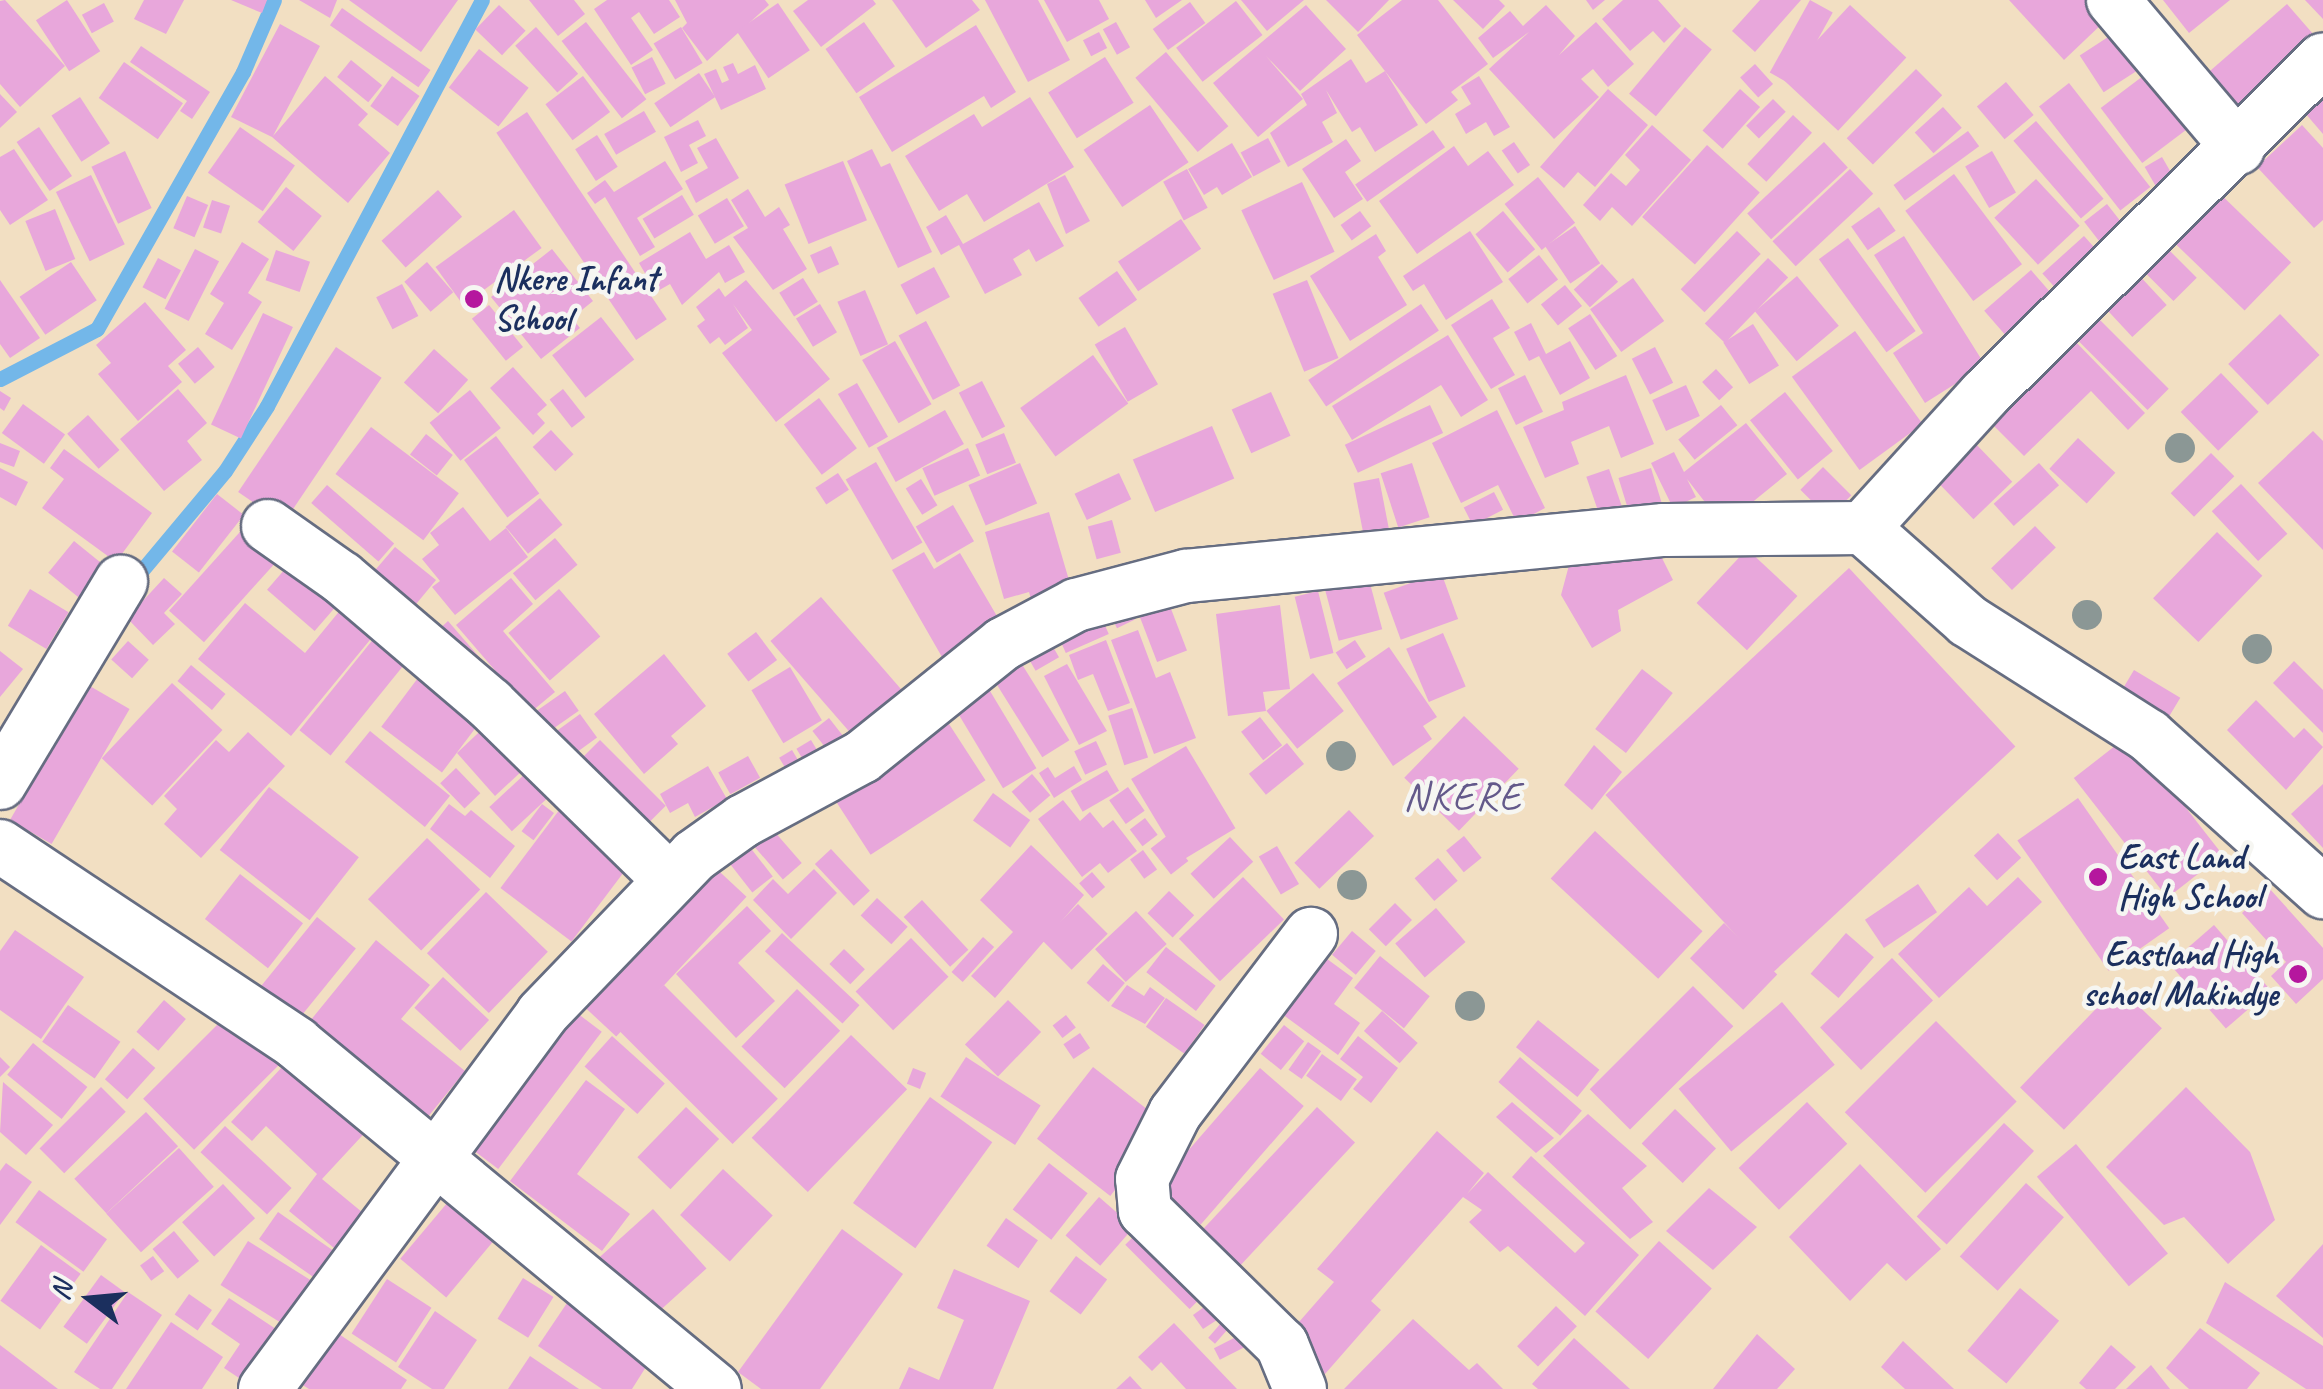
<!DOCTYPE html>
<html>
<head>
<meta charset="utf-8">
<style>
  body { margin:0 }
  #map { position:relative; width:2323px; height:1389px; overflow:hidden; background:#f2dfc2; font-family:Caveat,sans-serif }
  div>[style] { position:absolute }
  .stream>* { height:15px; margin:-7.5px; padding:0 7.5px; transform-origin:7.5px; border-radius:7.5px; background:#73b7e9 }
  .building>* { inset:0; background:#e8a7db; transform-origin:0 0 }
  .roads { filter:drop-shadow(2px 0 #666d81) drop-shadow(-2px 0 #666d81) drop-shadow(0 2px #666d81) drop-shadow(0 -2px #666d81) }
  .street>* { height:52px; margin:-26px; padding:0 26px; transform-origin:26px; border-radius:26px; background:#fff }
  .trees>* { width:30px; height:30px; margin:-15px; border-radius:50%; background:#8b9795 }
  .dots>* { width:28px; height:28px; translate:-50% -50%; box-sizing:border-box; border:5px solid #f6f6f2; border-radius:50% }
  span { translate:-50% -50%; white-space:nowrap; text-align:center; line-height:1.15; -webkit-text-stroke:9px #f6f6f2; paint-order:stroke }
  .poi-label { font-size:35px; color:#1b2f5e; font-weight:700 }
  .left { translate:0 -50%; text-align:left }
  .right { translate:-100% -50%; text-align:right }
  .quarter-label { font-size:40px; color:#63598a; letter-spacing:2.5px }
  .north { position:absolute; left:40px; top:1249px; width:100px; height:100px; -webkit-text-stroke:8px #f6f6f2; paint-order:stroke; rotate:286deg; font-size:28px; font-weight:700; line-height:40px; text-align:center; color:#1b2f5e }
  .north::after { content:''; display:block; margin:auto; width:35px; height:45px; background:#1b2f5e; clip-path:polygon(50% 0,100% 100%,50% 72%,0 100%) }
</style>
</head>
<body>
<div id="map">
  <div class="stream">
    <i style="left:0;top:379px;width:109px;rotate:-27.3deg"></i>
    <i style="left:97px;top:329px;width:296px;rotate:-60.4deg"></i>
    <i style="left:243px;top:72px;width:78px;rotate:-66.7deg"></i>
    <i style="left:133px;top:581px;width:143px;rotate:-50.1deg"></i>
    <i style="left:225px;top:471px;width:77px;rotate:-57.1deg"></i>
    <i style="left:267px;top:406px;width:459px;rotate:-62.1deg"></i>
  </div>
  <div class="building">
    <i style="clip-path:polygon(5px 0,65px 66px,20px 107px,0 84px,0 1px)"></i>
    <i style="left:67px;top:0;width:61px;height:37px;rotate:57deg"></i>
    <i style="clip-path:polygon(144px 0,184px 0,166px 34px,134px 19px)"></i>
    <i style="clip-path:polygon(231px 0,267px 0,262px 13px)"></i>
    <i style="clip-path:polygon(299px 0,337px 0,330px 18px)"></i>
    <i style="clip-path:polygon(349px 0,458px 0,421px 52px)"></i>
    <i style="clip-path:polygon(529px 0,574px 0,585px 14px,558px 36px)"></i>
    <i style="clip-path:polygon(607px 0,669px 0,680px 17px,654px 34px,639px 12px,631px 18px,653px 50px,631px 65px,594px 9px)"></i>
    <i style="clip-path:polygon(675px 0,765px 0,769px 5px,707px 61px,682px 28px,687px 23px)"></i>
    <i style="clip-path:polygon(808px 0,873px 0,876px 4px,821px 47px,793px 11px)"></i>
    <i style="clip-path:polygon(892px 0,972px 0,980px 10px,926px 48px)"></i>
    <i style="clip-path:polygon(985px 0,1038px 0,1070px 60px,1028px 82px)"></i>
    <i style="clip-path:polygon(1044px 0,1099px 0,1109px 19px,1067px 42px)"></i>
    <i style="clip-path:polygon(1145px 0,1182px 0,1156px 18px)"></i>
    <i style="clip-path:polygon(1241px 0,1304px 0,1267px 31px)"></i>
    <i style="clip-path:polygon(1326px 0,1389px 0,1358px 32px)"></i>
    <i style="clip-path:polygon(1402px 0,1438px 0,1488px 64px,1451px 92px,1458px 100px,1426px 124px,1357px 35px)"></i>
    <i style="clip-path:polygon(1453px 0,1499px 0,1505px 6px,1483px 29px)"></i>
    <i style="clip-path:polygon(1586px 0,1605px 0,1593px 10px)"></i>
    <i style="clip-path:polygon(1623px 0,1658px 0,1681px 26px,1664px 43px,1653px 31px,1630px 51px,1602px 19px)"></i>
    <i style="clip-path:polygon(1760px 0,1801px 0,1755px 52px,1732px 31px)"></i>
    <i style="left:1810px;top:0;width:26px;height:83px;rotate:29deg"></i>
    <i style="clip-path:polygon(2009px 0,2088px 0,2106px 20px,2064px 60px)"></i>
    <i style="clip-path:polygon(2163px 0,2230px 0,2189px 33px)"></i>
    <i style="clip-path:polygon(2305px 0,2323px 0,2323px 19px)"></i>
    <i style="left:1236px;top:1px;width:43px;height:76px;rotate:52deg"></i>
    <i style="left:1190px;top:2px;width:26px;height:46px;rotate:54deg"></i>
    <i style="left:104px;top:3px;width:21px;height:25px;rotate:62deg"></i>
    <i style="left:778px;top:3px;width:57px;height:50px;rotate:56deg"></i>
    <i style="left:2287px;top:4px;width:53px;height:109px;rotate:49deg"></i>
    <i style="left:499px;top:5px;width:37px;height:34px;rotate:44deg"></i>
    <i style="clip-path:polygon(1306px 5px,1346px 49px,1300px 91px,1266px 56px,1303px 99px,1258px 137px,1213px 83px)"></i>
    <i style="clip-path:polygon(1546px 5px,1575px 36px,1559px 55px,1596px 22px,1634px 64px,1608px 87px,1593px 69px,1581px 79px,1599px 97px,1554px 139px,1489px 69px,1529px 32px,1493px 58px,1478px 38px,1510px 11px,1523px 26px)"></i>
    <i style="left:1850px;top:5px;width:77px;height:100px;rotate:43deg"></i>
    <i style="left:342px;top:8px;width:108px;height:21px;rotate:35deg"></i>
    <i style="left:586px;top:22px;width:98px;height:31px;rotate:52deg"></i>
    <i style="left:864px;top:22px;width:54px;height:47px;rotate:55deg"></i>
    <i style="left:1116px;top:22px;width:29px;height:15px;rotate:61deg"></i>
    <i style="clip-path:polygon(280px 24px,320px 46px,273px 136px,325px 76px,368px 114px,358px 125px,390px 153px,348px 203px,272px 137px,231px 117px)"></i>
    <i style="clip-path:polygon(976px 25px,1016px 92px,991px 108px,984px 96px,892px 152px,859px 97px)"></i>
    <i style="left:2125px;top:26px;width:44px;height:54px;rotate:57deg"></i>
    <i style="left:536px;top:27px;width:63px;height:28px;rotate:48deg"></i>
    <i style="left:681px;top:27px;width:42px;height:32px;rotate:59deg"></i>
    <i style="left:1685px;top:27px;width:35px;height:87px;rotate:40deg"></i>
    <i style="left:1099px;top:32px;width:18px;height:18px;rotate:63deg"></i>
    <i style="clip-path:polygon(141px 46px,210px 92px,192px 119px,180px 111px,187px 101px,130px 62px)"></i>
    <i style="left:479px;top:49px;width:63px;height:49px;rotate:38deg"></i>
    <i style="left:1166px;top:52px;width:97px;height:40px;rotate:50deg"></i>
    <i style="left:652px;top:57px;width:30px;height:23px;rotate:63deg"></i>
    <i style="left:1105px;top:57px;width:54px;height:67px;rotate:58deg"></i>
    <i style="clip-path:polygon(1351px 59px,1366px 83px,1385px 71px,1418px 125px,1375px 152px,1360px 127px,1352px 132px,1326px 90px,1337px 113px,1322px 122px,1333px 142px,1288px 167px,1270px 133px,1307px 105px,1301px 94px)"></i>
    <i style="left:351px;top:60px;width:40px;height:22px;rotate:39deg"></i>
    <i style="left:124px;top:62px;width:72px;height:44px;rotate:35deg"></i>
    <i style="clip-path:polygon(733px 63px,738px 74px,755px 65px,766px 89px,721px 110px,704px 74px,716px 69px,722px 83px,729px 80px,723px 67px)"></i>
    <i style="left:1755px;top:64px;width:27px;height:20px;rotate:48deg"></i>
    <i style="left:2155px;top:67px;width:69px;height:68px;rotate:53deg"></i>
    <i style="left:1916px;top:69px;width:37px;height:98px;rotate:45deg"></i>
    <i style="left:699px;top:73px;width:29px;height:54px;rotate:56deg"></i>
    <i style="left:392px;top:76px;width:34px;height:37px;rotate:36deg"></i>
    <i style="left:583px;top:76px;width:45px;height:47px;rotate:53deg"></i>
    <i style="clip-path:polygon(1479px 76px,1510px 127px,1494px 136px,1486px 122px,1466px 134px,1455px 114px,1471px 104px,1461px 87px)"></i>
    <i style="left:2006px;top:82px;width:43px;height:38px;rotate:50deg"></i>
    <i style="left:2069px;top:83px;width:132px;height:38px;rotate:52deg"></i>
    <i style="clip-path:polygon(1608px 89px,1648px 125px,1595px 187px,1578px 172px,1564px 188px,1540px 167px)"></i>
    <i style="left:1740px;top:89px;width:27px;height:56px;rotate:42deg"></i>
    <i style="clip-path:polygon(0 94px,17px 112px,0 128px)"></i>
    <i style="left:80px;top:97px;width:55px;height:34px;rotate:57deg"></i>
    <i style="clip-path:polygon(1030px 97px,1074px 167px,984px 222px,967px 194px,939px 211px,905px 156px,974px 114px,982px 127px)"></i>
    <i style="clip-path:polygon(2323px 98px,2323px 134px,2305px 113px)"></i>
    <i style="left:1773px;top:99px;width:18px;height:38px;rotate:45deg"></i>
    <i style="left:1150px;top:105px;width:69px;height:80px;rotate:56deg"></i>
    <i style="left:1943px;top:107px;width:28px;height:38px;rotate:48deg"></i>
    <i style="left:644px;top:111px;width:24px;height:46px;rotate:60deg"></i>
    <i style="left:527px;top:112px;width:250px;height:37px;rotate:56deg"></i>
    <i style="left:1793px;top:115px;width:26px;height:67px;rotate:43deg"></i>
    <i style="clip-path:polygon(698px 120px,706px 136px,689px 145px,698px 163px,681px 172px,664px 137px)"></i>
    <i style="left:2036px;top:121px;width:103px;height:30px;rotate:49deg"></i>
    <i style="clip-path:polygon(1652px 125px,1691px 160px,1632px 226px,1612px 207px,1600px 221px,1583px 205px,1611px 173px,1626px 186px,1640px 170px,1625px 155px)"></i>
    <i style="clip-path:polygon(2302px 125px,2323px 148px,2323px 220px,2314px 228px,2257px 167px)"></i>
    <i style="left:39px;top:127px;width:59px;height:27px;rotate:56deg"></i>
    <i style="left:240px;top:127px;width:67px;height:56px;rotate:35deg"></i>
    <i style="left:1433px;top:130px;width:21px;height:95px;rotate:55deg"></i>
    <i style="left:1968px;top:131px;width:19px;height:92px;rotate:54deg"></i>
    <i style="left:597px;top:135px;width:38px;height:26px;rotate:57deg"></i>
    <i style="clip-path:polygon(716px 138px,739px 178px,696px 203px,685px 181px,708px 168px,697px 148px)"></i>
    <i style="left:1268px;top:138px;width:27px;height:31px;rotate:62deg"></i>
    <i style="clip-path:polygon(1346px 139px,1361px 161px,1345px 172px,1363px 199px,1334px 218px,1302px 169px)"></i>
    <i style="left:1514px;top:142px;width:28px;height:15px;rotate:55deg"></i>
    <i style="left:1824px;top:142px;width:35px;height:105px;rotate:47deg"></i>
    <i style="clip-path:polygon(1232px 143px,1252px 177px,1222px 195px,1217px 187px,1204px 195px,1188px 169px)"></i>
    <i style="left:1707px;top:145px;width:71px;height:97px;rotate:42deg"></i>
    <i style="clip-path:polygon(1454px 146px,1468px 166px,1488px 151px,1514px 185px,1417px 254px,1379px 201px)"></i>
    <i style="clip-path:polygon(14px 149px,48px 200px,10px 225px,0 210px,0 157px)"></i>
    <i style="clip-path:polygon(872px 149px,881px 167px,890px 163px,932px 252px,898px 268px,847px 161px)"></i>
    <i style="left:125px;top:151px;width:63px;height:37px;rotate:65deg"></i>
    <i style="left:1992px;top:151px;width:48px;height:31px;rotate:60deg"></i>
    <i style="left:2162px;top:157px;width:24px;height:20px;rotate:60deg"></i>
    <i style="clip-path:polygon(665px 161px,683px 189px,637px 218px,655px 247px,640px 256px,605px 197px,595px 204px,587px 193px,605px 180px,614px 192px)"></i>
    <i style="left:843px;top:161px;width:64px;height:63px;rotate:68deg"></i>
    <i style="left:1187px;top:169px;width:44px;height:27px;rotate:62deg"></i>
    <i style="left:1850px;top:169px;width:34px;height:106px;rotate:47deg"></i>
    <i style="left:1954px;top:174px;width:113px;height:61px;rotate:53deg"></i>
    <i style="left:91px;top:175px;width:77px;height:39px;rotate:64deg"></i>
    <i style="clip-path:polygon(1065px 175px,1090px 221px,1066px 234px,1047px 184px)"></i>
    <i style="left:1538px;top:177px;width:59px;height:43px;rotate:51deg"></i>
    <i style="left:2036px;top:179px;width:64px;height:57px;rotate:47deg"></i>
    <i style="left:1302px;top:182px;width:77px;height:67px;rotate:65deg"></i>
    <i style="left:2212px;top:186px;width:110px;height:67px;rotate:44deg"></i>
    <i style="left:286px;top:187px;width:46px;height:45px;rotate:39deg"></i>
    <i style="clip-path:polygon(748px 189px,765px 217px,779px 207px,790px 225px,783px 229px,807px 269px,773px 290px,733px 237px,748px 228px,731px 200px)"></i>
    <i style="left:438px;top:190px;width:36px;height:76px;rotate:48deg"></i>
    <i style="left:682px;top:195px;width:23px;height:46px;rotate:59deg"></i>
    <i style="left:187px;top:196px;width:23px;height:35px;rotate:23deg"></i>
    <i style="left:727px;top:198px;width:33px;height:34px;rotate:59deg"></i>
    <i style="left:212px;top:200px;width:19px;height:29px;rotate:18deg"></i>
    <i style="clip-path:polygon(1039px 202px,1064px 246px,1036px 262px,1029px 249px,1013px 259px,1022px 275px,985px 294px,959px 245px,941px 255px,926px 227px,946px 215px,963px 244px)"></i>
    <i style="left:2107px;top:204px;width:34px;height:29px;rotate:52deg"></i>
    <i style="left:1879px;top:207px;width:29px;height:34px;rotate:55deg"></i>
    <i style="left:55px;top:209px;width:54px;height:32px;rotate:68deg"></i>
    <i style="left:514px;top:210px;width:47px;height:97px;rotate:54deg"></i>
    <i style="left:1360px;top:211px;width:19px;height:24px;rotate:54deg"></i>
    <i style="left:1503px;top:211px;width:50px;height:36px;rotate:50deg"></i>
    <i style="left:1181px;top:219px;width:36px;height:76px;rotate:56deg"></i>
    <i style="left:1575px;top:226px;width:45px;height:36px;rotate:56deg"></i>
    <i style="clip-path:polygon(1470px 231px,1503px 282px,1446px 320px,1424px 284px,1413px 291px,1403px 276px)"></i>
    <i style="left:1737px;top:231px;width:33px;height:81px;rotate:44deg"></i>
    <i style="clip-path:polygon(690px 232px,706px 259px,729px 245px,745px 272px,725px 283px,719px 272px,682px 305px,670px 284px,656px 292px,639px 263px)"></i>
    <i style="clip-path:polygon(1376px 234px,1386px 251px,1378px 257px,1407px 305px,1350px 341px,1310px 276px)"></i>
    <i style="clip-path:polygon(1904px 236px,1985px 365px,1925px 403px,1893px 353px,1923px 333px,1874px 255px)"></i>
    <i style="left:2084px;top:236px;width:31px;height:56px;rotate:48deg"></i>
    <i style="left:1848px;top:238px;width:115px;height:36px;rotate:54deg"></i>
    <i style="left:2160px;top:241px;width:52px;height:33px;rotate:45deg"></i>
    <i style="clip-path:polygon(242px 242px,269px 259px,248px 293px,262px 302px,232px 350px,205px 334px,224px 303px,210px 294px)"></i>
    <i style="left:831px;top:246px;width:20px;height:23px;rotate:66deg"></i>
    <i style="left:195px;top:249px;width:27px;height:67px;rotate:27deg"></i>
    <i style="clip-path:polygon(552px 249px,593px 301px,572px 318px,580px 328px,541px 359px,491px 297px)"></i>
    <i style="left:276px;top:250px;width:36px;height:32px;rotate:19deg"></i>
    <i style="left:1539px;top:255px;width:31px;height:39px;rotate:52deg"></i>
    <i style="left:158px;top:258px;width:26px;height:33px;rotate:28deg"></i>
    <i style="left:1768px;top:258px;width:28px;height:91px;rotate:44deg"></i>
    <i style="left:71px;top:262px;width:46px;height:62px;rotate:56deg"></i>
    <i style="left:427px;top:262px;width:40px;height:30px;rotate:49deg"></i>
    <i style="left:1602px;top:264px;width:24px;height:38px;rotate:48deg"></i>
    <i style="left:934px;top:267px;width:34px;height:38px;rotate:62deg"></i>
    <i style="left:2031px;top:270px;width:45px;height:62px;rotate:49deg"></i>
    <i style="left:1117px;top:271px;width:35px;height:47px;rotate:55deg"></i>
    <i style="left:2136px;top:272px;width:45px;height:47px;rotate:47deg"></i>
    <i style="left:1797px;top:276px;width:65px;height:55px;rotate:50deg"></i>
    <i style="left:803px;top:278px;width:28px;height:28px;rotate:58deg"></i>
    <i style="left:1633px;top:278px;width:53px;height:53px;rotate:54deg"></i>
    <i style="clip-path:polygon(0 280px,40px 338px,10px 358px,0 344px)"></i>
    <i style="clip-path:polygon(746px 280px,830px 379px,776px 422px,722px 353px,752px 330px,733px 304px,748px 328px,725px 345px,719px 337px,710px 344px,697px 326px,705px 320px,696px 307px,719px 288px,725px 297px)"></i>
    <i style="left:1307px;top:280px;width:84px;height:37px;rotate:68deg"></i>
    <i style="left:402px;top:284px;width:36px;height:29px;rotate:63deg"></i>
    <i style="left:1565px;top:285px;width:27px;height:31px;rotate:51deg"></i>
    <i style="left:865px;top:290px;width:59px;height:30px;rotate:67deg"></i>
    <i style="clip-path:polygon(1492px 299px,1510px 328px,1493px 338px,1515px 375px,1491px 389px,1451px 325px)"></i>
    <i style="clip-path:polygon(145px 302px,186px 350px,168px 366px,182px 382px,138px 421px,98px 374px,111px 363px,96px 345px)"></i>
    <i style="left:820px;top:304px;width:33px;height:28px;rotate:59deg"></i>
    <i style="left:1421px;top:304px;width:32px;height:136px;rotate:56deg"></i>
    <i style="left:489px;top:305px;width:54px;height:22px;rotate:51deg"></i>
    <i style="left:263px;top:313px;width:33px;height:123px;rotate:25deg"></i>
    <i style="left:1590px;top:314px;width:50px;height:26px;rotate:57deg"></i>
    <i style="left:2280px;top:314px;width:57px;height:72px;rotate:46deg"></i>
    <i style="left:601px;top:317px;width:54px;height:62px;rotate:52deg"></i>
    <i style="left:2098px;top:318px;width:100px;height:30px;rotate:45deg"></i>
    <i style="left:926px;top:321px;width:73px;height:31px;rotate:62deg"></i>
    <i style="clip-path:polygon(1531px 323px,1546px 354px,1570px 341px,1590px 378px,1560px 395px,1539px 356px,1529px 361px,1514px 332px)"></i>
    <i style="left:1753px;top:324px;width:49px;height:35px;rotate:58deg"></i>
    <i style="left:1125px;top:327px;width:66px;height:35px;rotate:60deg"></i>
    <i style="left:1855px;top:331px;width:115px;height:78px;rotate:54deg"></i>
    <i style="clip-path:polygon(1448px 335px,1488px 400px,1461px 417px,1441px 385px,1352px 440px,1332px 406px)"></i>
    <i style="clip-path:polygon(2072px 338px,2145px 413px,2128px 430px,2091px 391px,2024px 456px,1988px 420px)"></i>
    <i style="left:895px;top:341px;width:73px;height:38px;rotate:60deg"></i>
    <i style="left:198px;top:347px;width:26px;height:26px;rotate:50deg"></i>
    <i style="left:336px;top:347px;width:55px;height:175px;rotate:34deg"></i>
    <i style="left:1655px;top:347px;width:40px;height:26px;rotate:63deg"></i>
    <i style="left:434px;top:349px;width:46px;height:45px;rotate:42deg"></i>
    <i style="left:1093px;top:355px;width:60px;height:90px;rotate:54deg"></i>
    <i style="clip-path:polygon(513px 367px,547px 405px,537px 414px,545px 423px,533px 435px,490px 388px)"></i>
    <i style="left:1716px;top:369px;width:25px;height:19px;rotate:47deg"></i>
    <i style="left:2221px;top:373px;width:54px;height:56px;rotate:46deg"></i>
    <i style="left:1525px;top:375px;width:41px;height:30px;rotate:64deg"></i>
    <i style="clip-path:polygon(1626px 375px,1654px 444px,1621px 458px,1609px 426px,1571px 442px,1579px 464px,1545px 478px,1523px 427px,1564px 410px,1562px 402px)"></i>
    <i style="left:982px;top:381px;width:51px;height:26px;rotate:63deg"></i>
    <i style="left:857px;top:383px;width:62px;height:22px;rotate:60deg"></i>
    <i style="left:1686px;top:385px;width:34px;height:37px;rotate:66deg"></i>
    <i style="clip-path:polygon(178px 389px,207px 423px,187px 441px,202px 460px,164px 491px,120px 439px)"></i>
    <i style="left:563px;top:389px;width:36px;height:17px;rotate:52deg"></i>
    <i style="left:470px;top:390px;width:49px;height:52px;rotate:51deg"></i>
    <i style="clip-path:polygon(0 391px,11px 398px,4px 411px,0 408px)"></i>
    <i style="left:1271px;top:392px;width:48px;height:43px;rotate:66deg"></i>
    <i style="left:1785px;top:392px;width:76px;height:45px;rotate:51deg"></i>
    <i style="left:819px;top:398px;width:63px;height:44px;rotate:53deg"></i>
    <i style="left:23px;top:404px;width:52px;height:36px;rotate:36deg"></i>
    <i style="left:1430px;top:405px;width:31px;height:94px;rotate:65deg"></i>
    <i style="left:1721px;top:405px;width:26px;height:55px;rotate:51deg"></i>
    <i style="left:945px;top:410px;width:39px;height:78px;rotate:61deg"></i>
    <i style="clip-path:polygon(1497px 410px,1545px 508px,1517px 523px,1498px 485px,1461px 503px,1432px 443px)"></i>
    <i style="left:88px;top:415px;width:47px;height:28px;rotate:48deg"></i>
    <i style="clip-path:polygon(1746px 423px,1787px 474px,1739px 513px,1715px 515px,1687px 479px,1696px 497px,1673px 508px,1651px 463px,1674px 452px,1684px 472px)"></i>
    <i style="left:1212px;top:426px;width:57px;height:86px;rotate:67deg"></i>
    <i style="left:371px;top:427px;width:110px;height:59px;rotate:37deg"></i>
    <i style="left:551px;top:430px;width:33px;height:25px;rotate:47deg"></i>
    <i style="clip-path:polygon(2313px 431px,2323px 441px,2323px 550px,2258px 483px)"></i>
    <i style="left:1004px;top:433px;width:32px;height:31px;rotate:68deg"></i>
    <i style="left:426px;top:434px;width:34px;height:26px;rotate:38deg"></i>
    <i style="left:496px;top:436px;width:72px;height:40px;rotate:53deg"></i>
    <i style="left:2078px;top:438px;width:51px;height:42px;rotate:43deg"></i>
    <i style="left:1972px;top:440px;width:58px;height:54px;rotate:46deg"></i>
    <i style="clip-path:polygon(0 443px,20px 451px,14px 467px,0 462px)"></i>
    <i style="left:968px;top:448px;width:30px;height:50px;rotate:66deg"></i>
    <i style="clip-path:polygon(64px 449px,152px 513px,116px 562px,42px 508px,64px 479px,50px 468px)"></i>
    <i style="left:2211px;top:453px;width:33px;height:57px;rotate:45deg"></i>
    <i style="left:876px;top:462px;width:93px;height:35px;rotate:60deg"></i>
    <i style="left:1020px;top:463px;width:44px;height:56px;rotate:67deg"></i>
    <i style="left:1412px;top:463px;width:57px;height:33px;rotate:72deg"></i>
    <i style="left:2039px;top:463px;width:30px;height:61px;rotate:48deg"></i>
    <i style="left:1823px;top:467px;width:40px;height:32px;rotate:45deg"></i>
    <i style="clip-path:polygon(0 468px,28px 482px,16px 506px,0 497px)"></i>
    <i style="left:1651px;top:468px;width:41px;height:34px;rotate:73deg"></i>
    <i style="left:1609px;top:469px;width:46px;height:24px;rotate:71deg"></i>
    <i style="left:838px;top:473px;width:20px;height:27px;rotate:57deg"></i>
    <i style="left:1119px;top:473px;width:29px;height:49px;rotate:65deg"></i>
    <i style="left:1379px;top:478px;width:52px;height:26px;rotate:79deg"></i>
    <i style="left:921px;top:479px;width:31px;height:18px;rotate:58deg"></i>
    <i style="left:2241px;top:484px;width:68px;height:40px;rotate:47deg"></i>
    <i style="left:327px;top:485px;width:89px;height:24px;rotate:41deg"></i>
    <i style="left:1494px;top:492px;width:20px;height:34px;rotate:63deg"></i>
    <i style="left:217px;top:494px;width:34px;height:73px;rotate:38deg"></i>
    <i style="left:540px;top:498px;width:35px;height:45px;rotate:50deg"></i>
    <i style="left:953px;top:505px;width:42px;height:43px;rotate:60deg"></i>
    <i style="clip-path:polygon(463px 507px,490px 541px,506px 528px,528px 557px,455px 615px,432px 587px,440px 581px,422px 559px,439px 545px,430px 533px)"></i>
    <i style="clip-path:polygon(1049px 512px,1071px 587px,1031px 599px,1029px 592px,1004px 599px,985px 532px)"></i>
    <i style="left:1112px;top:520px;width:34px;height:25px;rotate:75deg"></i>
    <i style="left:248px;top:523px;width:47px;height:118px;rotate:42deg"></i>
    <i style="left:2035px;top:526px;width:30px;height:61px;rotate:46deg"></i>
    <i style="left:2217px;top:532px;width:63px;height:92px;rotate:44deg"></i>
    <i style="left:555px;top:538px;width:35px;height:55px;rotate:50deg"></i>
    <i style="clip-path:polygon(1652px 538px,1673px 580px,1618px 610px,1621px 631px,1592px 648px,1561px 595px,1572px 554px)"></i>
    <i style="left:74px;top:541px;width:50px;height:41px;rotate:39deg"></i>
    <i style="clip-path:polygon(395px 547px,436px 580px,412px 609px,364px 583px)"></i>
    <i style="left:1747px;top:549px;width:69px;height:74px;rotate:43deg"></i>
    <i style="clip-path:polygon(924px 552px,934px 569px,960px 553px,1001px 623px,942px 657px,892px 570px)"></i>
    <i style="left:292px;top:561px;width:63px;height:38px;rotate:41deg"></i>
    <i style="left:1849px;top:568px;width:244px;height:333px;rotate:47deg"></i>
    <i style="left:1441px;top:572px;width:50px;height:61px;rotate:70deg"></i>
    <i style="left:1368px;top:576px;width:55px;height:45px;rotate:75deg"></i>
    <i style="clip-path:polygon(164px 578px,182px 594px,164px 613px,175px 624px,153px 645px,127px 618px)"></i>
    <i style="clip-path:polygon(511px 578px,533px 604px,503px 631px,555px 692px,531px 712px,456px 625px)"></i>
    <i style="left:30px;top:589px;width:45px;height:43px;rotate:31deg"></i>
    <i style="left:559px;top:589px;width:63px;height:67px;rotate:49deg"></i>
    <i style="left:1318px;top:591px;width:64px;height:24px;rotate:76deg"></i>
    <i style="left:821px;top:597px;width:135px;height:67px;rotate:49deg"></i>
    <i style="left:1124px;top:597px;width:25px;height:20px;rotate:64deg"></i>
    <i style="left:1168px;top:601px;width:53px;height:32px;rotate:69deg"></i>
    <i style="clip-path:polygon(245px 603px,305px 653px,342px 608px,374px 635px,291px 736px,198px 659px)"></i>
    <i style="clip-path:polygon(1280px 605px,1290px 689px,1263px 692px,1266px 711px,1228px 716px,1216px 614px)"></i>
    <i style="left:1099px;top:612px;width:24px;height:47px;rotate:66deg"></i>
    <i style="clip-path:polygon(448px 621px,506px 688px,434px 634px)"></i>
    <i style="clip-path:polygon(1138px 630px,1156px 678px,1170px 672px,1196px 738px,1154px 754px,1111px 640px)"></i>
    <i style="left:756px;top:632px;width:35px;height:36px;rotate:53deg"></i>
    <i style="left:1045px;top:633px;width:28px;height:27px;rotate:60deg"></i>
    <i style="left:1443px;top:633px;width:58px;height:40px;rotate:67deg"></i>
    <i style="left:375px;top:637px;width:40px;height:120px;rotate:39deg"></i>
    <i style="clip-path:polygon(1106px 640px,1130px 703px,1108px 711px,1093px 674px,1078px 680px,1069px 655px)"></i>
    <i style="left:1355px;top:640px;width:20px;height:23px;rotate:57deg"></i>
    <i style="left:128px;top:641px;width:28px;height:25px;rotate:42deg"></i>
    <i style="clip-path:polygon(1389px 647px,1437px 717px,1423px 726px,1432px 739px,1393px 766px,1337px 683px)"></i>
    <i style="clip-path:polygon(0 651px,23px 669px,0 697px)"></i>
    <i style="clip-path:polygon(664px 654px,706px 706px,671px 736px,678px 744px,644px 774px,594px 714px)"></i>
    <i style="left:1018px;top:658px;width:97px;height:32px;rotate:58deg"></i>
    <i style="clip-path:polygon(2294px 661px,2323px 690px,2323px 733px,2273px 683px)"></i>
    <i style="clip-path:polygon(1067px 664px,1107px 731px,1079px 745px,1044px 676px)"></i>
    <i style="left:191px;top:665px;width:45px;height:21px;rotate:40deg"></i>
    <i style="left:790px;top:667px;width:62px;height:45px;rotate:59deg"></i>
    <i style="left:1642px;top:669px;width:39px;height:76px;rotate:38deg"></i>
    <i style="left:424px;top:670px;width:76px;height:71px;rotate:37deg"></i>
    <i style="left:2134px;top:670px;width:54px;height:32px;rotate:31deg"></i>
    <i style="left:1313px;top:673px;width:49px;height:60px;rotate:51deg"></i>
    <i style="left:172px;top:683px;width:69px;height:103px;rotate:43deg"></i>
    <i style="left:88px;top:685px;width:48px;height:156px;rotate:30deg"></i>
    <i style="left:987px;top:686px;width:96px;height:39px;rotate:59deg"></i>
    <i style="left:565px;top:691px;width:24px;height:34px;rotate:55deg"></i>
    <i style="clip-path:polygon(2256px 700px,2294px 738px,2304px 728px,2323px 747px,2286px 790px,2227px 730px)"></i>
    <i style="left:1132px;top:708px;width:52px;height:25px;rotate:72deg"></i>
    <i style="left:580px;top:714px;width:29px;height:31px;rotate:54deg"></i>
    <i style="left:1464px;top:716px;width:76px;height:86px;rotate:44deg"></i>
    <i style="left:1260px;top:717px;width:36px;height:24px;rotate:52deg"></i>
    <i style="left:829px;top:718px;width:28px;height:21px;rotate:52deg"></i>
    <i style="clip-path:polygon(493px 719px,539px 755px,495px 796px,457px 753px)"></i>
    <i style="left:949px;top:724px;width:67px;height:137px;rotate:57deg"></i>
    <i style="left:370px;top:731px;width:103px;height:40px;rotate:39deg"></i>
    <i style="clip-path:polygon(248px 732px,285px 766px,201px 858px,164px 824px,177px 809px,164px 796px,216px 740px,229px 752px)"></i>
    <i style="left:2129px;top:735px;width:152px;height:70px;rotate:52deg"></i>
    <i style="left:600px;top:740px;width:93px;height:35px;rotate:45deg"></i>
    <i style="left:811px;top:740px;width:21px;height:17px;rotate:59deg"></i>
    <i style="left:1096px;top:741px;width:26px;height:24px;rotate:65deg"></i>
    <i style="left:1287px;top:743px;width:27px;height:49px;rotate:51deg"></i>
    <i style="clip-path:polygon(1594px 745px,1622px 772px,1592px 810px,1564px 785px)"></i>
    <i style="left:1186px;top:746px;width:96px;height:64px;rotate:59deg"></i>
    <i style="left:792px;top:750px;width:26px;height:15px;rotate:59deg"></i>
    <i style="left:748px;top:756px;width:25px;height:34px;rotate:61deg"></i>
    <i style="left:542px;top:758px;width:33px;height:72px;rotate:47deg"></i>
    <i style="clip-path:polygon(708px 766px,727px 799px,695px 817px,688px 803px,670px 813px,660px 794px)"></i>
    <i style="clip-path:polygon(1074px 766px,1082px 780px,1054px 798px,1039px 773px,1048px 767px,1055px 778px)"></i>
    <i style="left:456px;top:768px;width:35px;height:22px;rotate:46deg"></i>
    <i style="left:1107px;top:770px;width:24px;height:42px;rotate:60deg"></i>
    <i style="left:1032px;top:774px;width:28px;height:27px;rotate:49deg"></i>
    <i style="clip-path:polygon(2323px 784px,2323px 848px,2291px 814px)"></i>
    <i style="left:269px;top:787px;width:114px;height:80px;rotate:38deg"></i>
    <i style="left:1128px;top:787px;width:29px;height:23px;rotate:55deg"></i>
    <i style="left:993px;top:793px;width:46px;height:34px;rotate:36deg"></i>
    <i style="left:2078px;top:798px;width:159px;height:74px;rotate:55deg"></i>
    <i style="clip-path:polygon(1063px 800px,1080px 821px,1090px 812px,1103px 828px,1113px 820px,1137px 851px,1108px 873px,1100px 863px,1082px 877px,1038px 819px)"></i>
    <i style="clip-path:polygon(449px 804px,465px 816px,471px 810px,515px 846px,490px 878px,430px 829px)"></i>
    <i style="left:542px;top:804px;width:15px;height:34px;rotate:37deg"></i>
    <i style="left:563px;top:805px;width:89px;height:104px;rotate:37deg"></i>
    <i style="left:1349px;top:810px;width:36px;height:76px;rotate:46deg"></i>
    <i style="left:1145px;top:818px;width:21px;height:19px;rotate:53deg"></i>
    <i style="left:767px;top:823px;width:53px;height:25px;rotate:49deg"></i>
    <i style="left:1595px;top:831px;width:147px;height:65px;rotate:43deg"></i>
    <i style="left:1998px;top:833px;width:34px;height:33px;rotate:47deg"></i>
    <i style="left:1168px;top:835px;width:33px;height:22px;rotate:52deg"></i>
    <i style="left:1464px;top:836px;width:28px;height:23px;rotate:51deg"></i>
    <i style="left:742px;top:837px;width:50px;height:26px;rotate:52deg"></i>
    <i style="left:1230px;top:837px;width:34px;height:54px;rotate:47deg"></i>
    <i style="left:427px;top:838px;width:74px;height:85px;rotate:44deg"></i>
    <i style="clip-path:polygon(1031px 845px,1084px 895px,995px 998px,971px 976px,1013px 932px,980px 900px)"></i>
    <i style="left:1277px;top:846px;width:44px;height:21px;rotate:60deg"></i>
    <i style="left:831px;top:849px;width:57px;height:22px;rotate:47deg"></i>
    <i style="left:1143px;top:850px;width:24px;height:16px;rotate:54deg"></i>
    <i style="left:1438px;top:858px;width:30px;height:31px;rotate:49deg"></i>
    <i style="left:707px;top:860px;width:54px;height:191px;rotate:43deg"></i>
    <i style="clip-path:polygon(814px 869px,837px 893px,791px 939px,753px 900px,773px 879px,788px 894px)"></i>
    <i style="left:1092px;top:872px;width:20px;height:17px;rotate:49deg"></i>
    <i style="left:240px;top:874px;width:80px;height:57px;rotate:38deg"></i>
    <i style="left:1243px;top:877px;width:59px;height:89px;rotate:46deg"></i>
    <i style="clip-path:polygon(2018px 877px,2042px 902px,1939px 998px,1898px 954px,1969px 887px,1987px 906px)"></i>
    <i style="left:1918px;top:884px;width:34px;height:64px;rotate:56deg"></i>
    <i style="clip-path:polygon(2269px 888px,2323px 948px,2323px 979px,2296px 1004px,2271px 976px,2286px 962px,2242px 913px)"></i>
    <i style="left:1169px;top:891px;width:35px;height:31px;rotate:44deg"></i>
    <i style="left:486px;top:892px;width:86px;height:85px;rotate:44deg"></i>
    <i style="left:877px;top:898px;width:42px;height:24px;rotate:43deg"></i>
    <i style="left:922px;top:900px;width:68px;height:25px;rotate:47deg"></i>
    <i style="left:1395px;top:903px;width:24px;height:37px;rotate:45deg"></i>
    <i style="left:1078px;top:904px;width:42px;height:51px;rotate:45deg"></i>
    <i style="clip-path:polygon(747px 906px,771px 931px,738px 963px,775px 1001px,736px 1038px,676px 974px)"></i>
    <i style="left:1436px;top:908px;width:45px;height:54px;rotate:49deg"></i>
    <i style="left:1136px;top:911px;width:45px;height:56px;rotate:47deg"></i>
    <i style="left:317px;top:917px;width:50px;height:90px;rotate:39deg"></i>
    <i style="left:1724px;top:923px;width:74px;height:49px;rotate:44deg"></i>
    <i style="left:2214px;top:925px;width:86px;height:59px;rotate:49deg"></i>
    <i style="clip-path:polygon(15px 930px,84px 977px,41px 1039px,0 1010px,0 951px)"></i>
    <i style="left:1352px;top:931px;width:31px;height:31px;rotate:40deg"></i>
    <i style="left:782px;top:933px;width:106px;height:25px;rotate:43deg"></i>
    <i style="left:1846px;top:933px;width:37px;height:54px;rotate:41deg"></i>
    <i style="left:983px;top:937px;width:15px;height:47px;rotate:42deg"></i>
    <i style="left:911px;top:938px;width:54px;height:77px;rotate:46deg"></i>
    <i style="clip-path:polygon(376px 940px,430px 985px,401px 1019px,465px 1071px,427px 1118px,310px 1021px)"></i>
    <i style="left:1166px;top:947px;width:63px;height:32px;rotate:38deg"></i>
    <i style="left:844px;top:949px;width:29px;height:21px;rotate:44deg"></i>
    <i style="clip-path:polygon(1323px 956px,1353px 978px,1334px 1004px,1360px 1023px,1338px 1055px,1282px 1014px)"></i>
    <i style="left:1380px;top:956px;width:64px;height:41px;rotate:39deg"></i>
    <i style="left:1892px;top:958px;width:59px;height:100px;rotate:46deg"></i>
    <i style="left:1103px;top:964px;width:29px;height:25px;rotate:41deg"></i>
    <i style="left:443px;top:977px;width:63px;height:42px;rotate:43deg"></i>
    <i style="left:664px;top:985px;width:161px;height:64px;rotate:45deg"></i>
    <i style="clip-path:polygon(1127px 985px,1144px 996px,1150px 987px,1165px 998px,1145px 1024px,1111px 1006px)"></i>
    <i style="left:1693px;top:986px;width:57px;height:146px;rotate:45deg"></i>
    <i style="left:2118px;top:986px;width:61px;height:141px;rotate:44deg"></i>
    <i style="left:797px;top:989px;width:60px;height:80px;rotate:44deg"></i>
    <i style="left:1166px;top:998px;width:47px;height:35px;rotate:35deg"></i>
    <i style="left:164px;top:1000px;width:29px;height:42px;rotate:41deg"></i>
    <i style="left:1008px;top:1000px;width:46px;height:62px;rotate:44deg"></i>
    <i style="left:1782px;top:1002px;width:82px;height:135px;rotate:50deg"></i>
    <i style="left:68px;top:1005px;width:64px;height:45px;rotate:35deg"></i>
    <i style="left:569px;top:1007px;width:41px;height:172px;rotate:37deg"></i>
    <i style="left:1382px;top:1011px;width:48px;height:27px;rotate:42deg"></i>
    <i style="left:228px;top:1014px;width:72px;height:120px;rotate:45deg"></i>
    <i style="left:1066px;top:1015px;width:16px;height:17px;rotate:52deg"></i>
    <i style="left:1538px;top:1020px;width:79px;height:35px;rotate:39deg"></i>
    <i style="left:1936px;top:1021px;width:114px;height:129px;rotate:45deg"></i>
    <i style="left:1284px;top:1025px;width:26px;height:37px;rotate:39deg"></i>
    <i style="left:1080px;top:1033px;width:18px;height:20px;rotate:56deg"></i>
    <i style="left:851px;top:1035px;width:78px;height:143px;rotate:44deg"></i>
    <i style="left:612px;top:1036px;width:71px;height:41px;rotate:42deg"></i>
    <i style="clip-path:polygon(1358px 1036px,1398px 1068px,1371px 1103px,1353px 1089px,1363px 1077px,1340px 1059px)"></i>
    <i style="left:1308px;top:1042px;width:16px;height:34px;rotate:35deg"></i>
    <i style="left:33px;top:1043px;width:70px;height:41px;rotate:39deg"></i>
    <i style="left:133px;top:1048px;width:30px;height:42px;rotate:42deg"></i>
    <i style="clip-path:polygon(296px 1052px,373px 1124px,322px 1179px,374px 1222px,345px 1257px,289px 1211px,317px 1174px,266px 1126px,252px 1141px,231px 1122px)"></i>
    <i style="left:1322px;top:1054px;width:43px;height:27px;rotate:36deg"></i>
    <i style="clip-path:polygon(0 1057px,10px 1067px,0 1077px)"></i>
    <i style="left:966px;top:1057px;width:89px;height:47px;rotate:33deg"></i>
    <i style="left:1520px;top:1057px;width:82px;height:33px;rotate:41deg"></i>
    <i style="left:1093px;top:1067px;width:93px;height:91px;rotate:38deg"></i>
    <i style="left:913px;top:1068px;width:14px;height:17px;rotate:21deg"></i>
    <i style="left:1260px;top:1068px;width:58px;height:157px;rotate:41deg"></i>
    <i style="clip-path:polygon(586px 1080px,625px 1109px,577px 1174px,630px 1214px,602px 1251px,510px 1181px)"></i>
    <i style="clip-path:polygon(3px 1082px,53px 1125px,26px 1155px,0 1132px)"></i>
    <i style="left:101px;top:1087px;width:35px;height:87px;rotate:45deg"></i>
    <i style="clip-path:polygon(2186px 1087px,2250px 1152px,2275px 1220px,2228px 1264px,2184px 1217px,2164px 1225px,2106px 1167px)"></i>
    <i style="left:930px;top:1097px;width:77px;height:131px;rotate:36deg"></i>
    <i style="clip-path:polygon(1512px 1102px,1554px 1138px,1536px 1153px,1496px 1117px)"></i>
    <i style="left:1807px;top:1102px;width:58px;height:95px;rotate:46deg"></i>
    <i style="left:686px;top:1107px;width:46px;height:70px;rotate:44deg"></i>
    <i style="left:1317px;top:1107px;width:52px;height:174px;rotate:43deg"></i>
    <i style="left:1675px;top:1109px;width:57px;height:48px;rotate:44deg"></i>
    <i style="left:146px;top:1112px;width:47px;height:98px;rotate:47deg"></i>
    <i style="clip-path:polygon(1588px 1114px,1647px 1166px,1622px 1188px,1653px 1222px,1630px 1239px,1543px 1156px)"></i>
    <i style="left:2004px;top:1123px;width:41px;height:128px;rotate:43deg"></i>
    <i style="left:225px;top:1126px;width:91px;height:36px;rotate:43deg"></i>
    <i style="clip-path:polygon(1437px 1131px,1484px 1173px,1467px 1194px,1488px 1172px,1575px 1253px,1585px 1243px,1512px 1177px,1531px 1156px,1639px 1255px,1585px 1316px,1508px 1246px,1500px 1252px,1469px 1222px,1482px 1210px,1463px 1197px,1371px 1301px,1381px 1310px,1325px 1374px,1285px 1338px,1334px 1282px,1317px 1269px)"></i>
    <i style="left:2076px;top:1144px;width:143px;height:51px;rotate:50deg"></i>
    <i style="left:179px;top:1148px;width:52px;height:98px;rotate:48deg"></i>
    <i style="clip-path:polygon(6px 1163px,32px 1182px,0 1225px,0 1171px)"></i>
    <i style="left:1049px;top:1163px;width:49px;height:59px;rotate:38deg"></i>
    <i style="clip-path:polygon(1860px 1164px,1941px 1249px,1906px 1281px,1887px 1263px,1850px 1301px,1789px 1237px)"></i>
    <i style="left:723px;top:1169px;width:68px;height:63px;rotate:43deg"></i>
    <i style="left:2026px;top:1183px;width:51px;height:99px;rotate:42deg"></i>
    <i style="left:223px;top:1184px;width:47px;height:56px;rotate:47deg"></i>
    <i style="clip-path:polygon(1709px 1188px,1757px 1227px,1713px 1270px,1666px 1231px)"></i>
    <i style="left:39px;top:1190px;width:84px;height:40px;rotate:36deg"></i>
    <i style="left:453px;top:1196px;width:60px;height:82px;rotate:40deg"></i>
    <i style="left:1099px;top:1197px;width:46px;height:51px;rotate:41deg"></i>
    <i style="left:653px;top:1209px;width:80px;height:72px;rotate:48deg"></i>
    <i style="left:278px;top:1212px;width:72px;height:33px;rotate:35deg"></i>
    <i style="left:1006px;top:1218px;width:39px;height:34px;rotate:35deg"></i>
    <i style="left:1150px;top:1220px;width:91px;height:35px;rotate:45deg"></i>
    <i style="clip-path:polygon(842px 1229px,903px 1274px,820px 1389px,761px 1389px,738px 1372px)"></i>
    <i style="left:174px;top:1231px;width:39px;height:28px;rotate:50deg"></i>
    <i style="left:248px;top:1241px;width:76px;height:52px;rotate:32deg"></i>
    <i style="left:1659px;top:1241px;width:71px;height:95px;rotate:42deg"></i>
    <i style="clip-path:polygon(2323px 1244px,2323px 1338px,2276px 1296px)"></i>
    <i style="left:41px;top:1245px;width:49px;height:69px;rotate:36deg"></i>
    <i style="left:153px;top:1256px;width:19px;height:16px;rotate:54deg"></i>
    <i style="left:1076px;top:1256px;width:39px;height:44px;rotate:37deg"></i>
    <i style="clip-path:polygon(954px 1269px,1030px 1301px,993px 1389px,899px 1389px,909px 1367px,939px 1380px,964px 1320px,937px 1308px)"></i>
    <i style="left:101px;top:1275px;width:29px;height:64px;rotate:36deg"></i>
    <i style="left:523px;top:1278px;width:36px;height:48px;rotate:32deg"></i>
    <i style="left:387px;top:1279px;width:53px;height:65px;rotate:33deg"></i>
    <i style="clip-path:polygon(2225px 1282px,2323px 1346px,2323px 1389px,2306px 1389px,2206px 1323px)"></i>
    <i style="left:2020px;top:1288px;width:51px;height:82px;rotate:40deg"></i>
    <i style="clip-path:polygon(128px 1292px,162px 1315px,112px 1389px,100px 1389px,74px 1372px)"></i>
    <i style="left:189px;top:1294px;width:28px;height:25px;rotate:35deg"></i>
    <i style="clip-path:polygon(229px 1298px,285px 1335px,251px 1386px,224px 1368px,240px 1344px,211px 1324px)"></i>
    <i style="clip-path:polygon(1211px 1302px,1220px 1318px,1203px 1329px,1193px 1315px)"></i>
    <i style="clip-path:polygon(567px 1303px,651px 1359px,632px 1389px,602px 1389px,538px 1346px)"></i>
    <i style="left:1556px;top:1306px;width:29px;height:56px;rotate:44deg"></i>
    <i style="clip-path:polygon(435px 1311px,477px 1340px,444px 1389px,432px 1389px,398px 1367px)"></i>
    <i style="clip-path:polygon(1413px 1319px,1469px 1370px,1477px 1363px,1503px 1389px,1344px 1389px)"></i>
    <i style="clip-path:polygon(171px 1322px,223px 1357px,202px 1389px,126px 1389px)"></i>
    <i style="left:1222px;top:1322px;width:9px;height:21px;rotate:41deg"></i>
    <i style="clip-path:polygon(1174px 1323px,1237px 1389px,1186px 1389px,1161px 1362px,1152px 1371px,1138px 1357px)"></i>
    <i style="clip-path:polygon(327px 1326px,407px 1380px,401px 1389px,309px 1389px,293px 1379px)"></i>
    <i style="clip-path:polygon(2200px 1328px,2260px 1373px,2247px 1389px,2189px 1389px,2166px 1368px)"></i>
    <i style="clip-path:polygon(1757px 1334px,1795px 1369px,1777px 1389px,1713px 1389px)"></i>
    <i style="left:1238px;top:1336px;width:13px;height:27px;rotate:63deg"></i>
    <i style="clip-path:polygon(1574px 1338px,1630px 1389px,1538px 1389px,1532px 1384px)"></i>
    <i style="clip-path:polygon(1903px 1341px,1954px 1389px,1905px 1389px,1881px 1367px)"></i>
    <i style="clip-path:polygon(0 1345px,58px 1389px,0 1389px)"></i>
    <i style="clip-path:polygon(2111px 1345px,2136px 1367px,2115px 1389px,2086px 1389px,2079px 1383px)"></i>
    <i style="clip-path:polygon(530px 1356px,579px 1389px,508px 1389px)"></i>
    <i style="clip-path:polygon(2151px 1365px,2170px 1389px,2126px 1389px)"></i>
    <i style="clip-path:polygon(1130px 1376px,1142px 1389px,1116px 1389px)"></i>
  </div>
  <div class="roads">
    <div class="street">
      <i style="left:2113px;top:0;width:194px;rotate:49.8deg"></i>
      <i style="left:268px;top:526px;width:90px;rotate:35.1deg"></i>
      <i style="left:342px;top:578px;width:194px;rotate:40.4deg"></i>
      <i style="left:490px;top:704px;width:252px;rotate:44.4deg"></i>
      <i style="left:1863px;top:528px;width:180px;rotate:-47.7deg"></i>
      <i style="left:1984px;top:395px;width:477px;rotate:-44.7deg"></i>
      <i style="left:0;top:783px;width:235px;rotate:-59deg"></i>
      <i style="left:0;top:846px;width:356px;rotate:33.6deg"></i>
      <i style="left:296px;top:1043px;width:543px;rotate:39.55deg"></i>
      <i style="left:265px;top:1389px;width:466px;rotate:-53.5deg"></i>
      <i style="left:542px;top:1014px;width:219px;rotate:-46.1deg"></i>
      <i style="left:694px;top:856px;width:60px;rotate:-35.5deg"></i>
      <i style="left:743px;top:821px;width:135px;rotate:-28.3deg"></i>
      <i style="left:862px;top:757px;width:181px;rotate:-38.7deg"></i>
      <i style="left:1003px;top:644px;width:83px;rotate:-28.1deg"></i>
      <i style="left:1076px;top:605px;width:114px;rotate:-14.8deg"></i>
      <i style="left:1186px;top:576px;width:480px;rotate:-5.5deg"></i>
      <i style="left:1664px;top:530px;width:199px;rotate:-0.6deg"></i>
      <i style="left:1863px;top:528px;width:140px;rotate:41.5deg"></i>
      <i style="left:1968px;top:621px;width:214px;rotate:32.4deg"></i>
      <i style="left:2149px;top:736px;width:234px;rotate:41.9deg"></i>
      <i style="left:1300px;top:1389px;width:48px;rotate:-112.2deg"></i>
      <i style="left:1282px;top:1345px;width:192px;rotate:-135.6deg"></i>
      <i style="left:1145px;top:1211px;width:32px;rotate:-95deg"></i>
      <i style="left:1142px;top:1179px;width:74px;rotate:-63.4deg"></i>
      <i style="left:1175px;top:1113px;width:225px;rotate:-52.8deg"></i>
    </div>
  </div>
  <div class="trees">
    <i style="left:2180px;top:448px"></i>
    <i style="left:2087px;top:615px"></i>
    <i style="left:2257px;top:649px"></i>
    <i style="left:1341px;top:756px"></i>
    <i style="left:1352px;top:885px"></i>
    <i style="left:1470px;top:1006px"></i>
  </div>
  <div class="dots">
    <i style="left:474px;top:299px;background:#b5179e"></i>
    <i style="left:2098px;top:877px;background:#b5179e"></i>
    <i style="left:2298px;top:974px;background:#b5179e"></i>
  </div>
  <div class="poi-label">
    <span class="left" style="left:494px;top:299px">Nkere Infant<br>School</span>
    <span class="left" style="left:2118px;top:877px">East Land<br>High School</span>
    <span class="right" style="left:2278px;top:974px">Eastland High<br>school Makindye</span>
  </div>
  <div class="quarter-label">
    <span style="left:1463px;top:796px">NKERE</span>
  </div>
  <div class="north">N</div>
</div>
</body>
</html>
